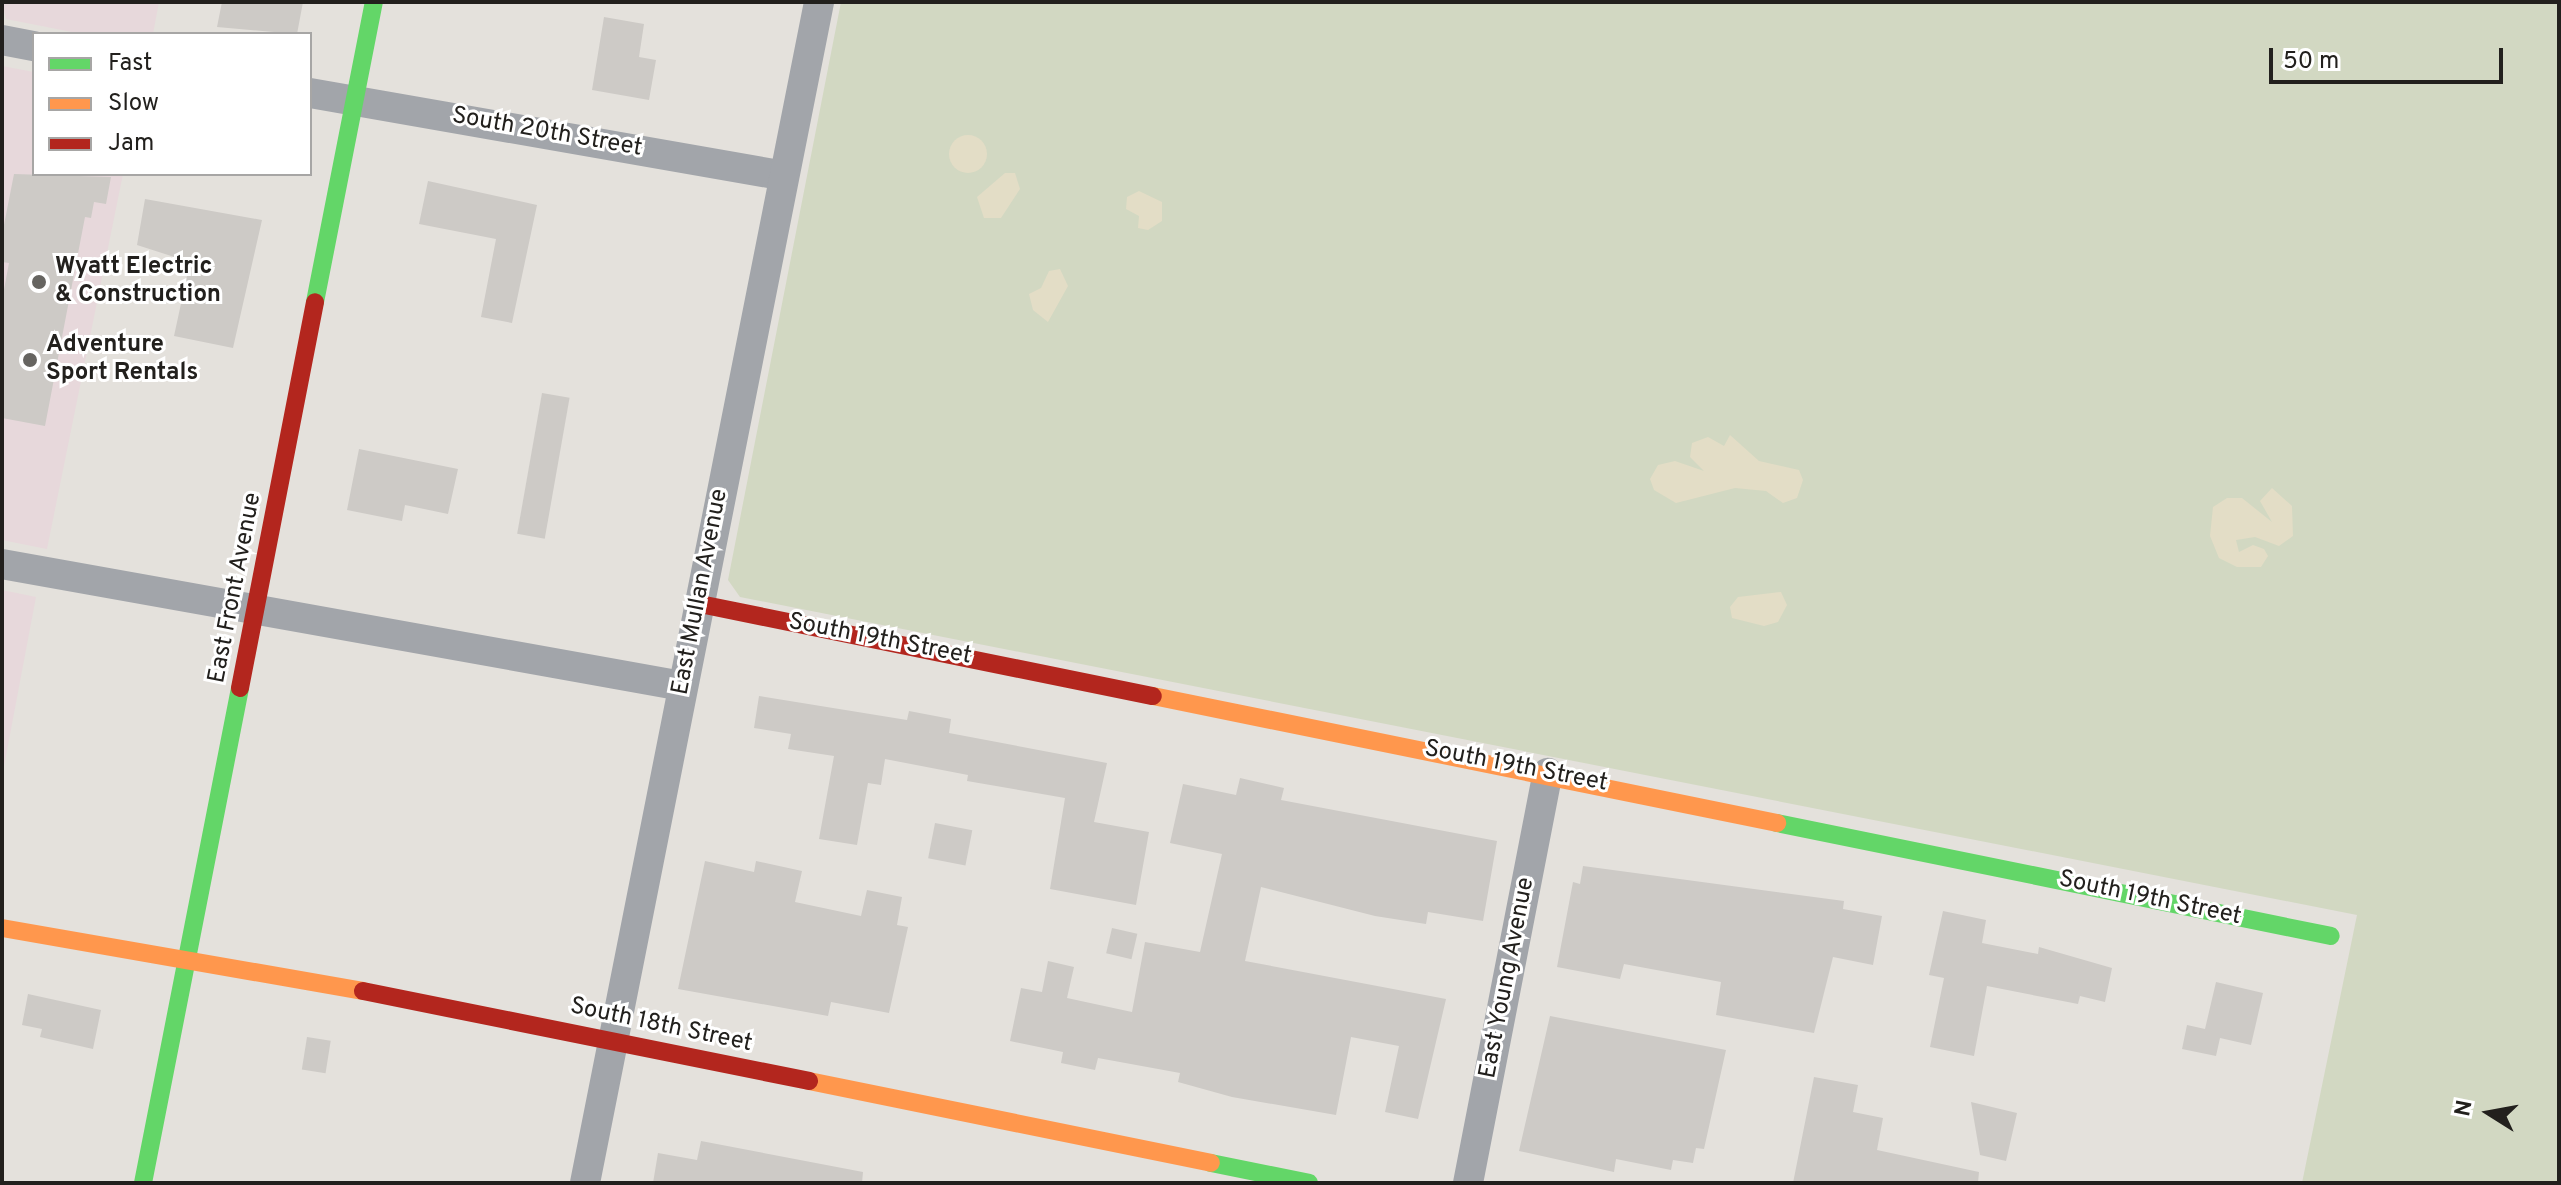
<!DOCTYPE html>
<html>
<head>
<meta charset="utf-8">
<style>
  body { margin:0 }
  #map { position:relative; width:2561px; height:1185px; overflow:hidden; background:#e4e1dc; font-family:Overpass,sans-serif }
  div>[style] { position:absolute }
  .commercial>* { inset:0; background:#e7d8db }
  .green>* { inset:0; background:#d2d8c2 }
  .sand>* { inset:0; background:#e3ddc6 }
  .round { border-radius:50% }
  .building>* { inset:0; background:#cdcac6; transform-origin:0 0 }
  .street>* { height:30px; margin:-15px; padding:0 15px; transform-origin:15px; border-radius:15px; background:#a2a5aa }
  .fast>* { height:18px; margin:-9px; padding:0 9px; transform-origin:9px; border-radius:9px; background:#63d668 }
  .slow>* { height:18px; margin:-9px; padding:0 9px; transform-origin:9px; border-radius:9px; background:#ff974d }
  .jam>* { height:18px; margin:-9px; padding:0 9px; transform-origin:9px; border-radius:9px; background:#b3261e }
  .dots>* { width:22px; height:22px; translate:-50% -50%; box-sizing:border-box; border:4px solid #fff; border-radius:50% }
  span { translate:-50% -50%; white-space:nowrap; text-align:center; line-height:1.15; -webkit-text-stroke:6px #fff; paint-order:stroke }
  .street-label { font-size:24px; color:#22201d }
  .poi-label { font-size:24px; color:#22201d; font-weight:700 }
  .left { translate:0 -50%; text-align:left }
  .frame { position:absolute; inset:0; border:4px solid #22201d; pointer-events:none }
  .legend { position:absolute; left:32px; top:32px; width:280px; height:144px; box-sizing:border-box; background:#fff; border:2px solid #a7a6a5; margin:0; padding:10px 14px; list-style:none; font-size:24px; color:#22201d }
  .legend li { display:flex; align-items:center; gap:16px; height:40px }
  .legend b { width:40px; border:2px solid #a7a6a5 }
  .north { position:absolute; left:2449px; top:1073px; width:80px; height:80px; -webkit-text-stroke:6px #fff; paint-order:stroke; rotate:281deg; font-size:22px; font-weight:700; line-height:32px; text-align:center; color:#22201d }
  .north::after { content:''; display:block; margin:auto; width:28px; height:36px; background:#22201d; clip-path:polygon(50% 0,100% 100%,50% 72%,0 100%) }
  .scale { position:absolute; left:2269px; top:48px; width:234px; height:36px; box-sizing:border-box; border:4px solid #22201d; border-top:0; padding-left:10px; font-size:24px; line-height:28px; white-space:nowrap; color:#22201d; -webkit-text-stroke:6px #fff; paint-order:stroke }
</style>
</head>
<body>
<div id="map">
  <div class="commercial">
    <i style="clip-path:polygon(2px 2px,159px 2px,153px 34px,82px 34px,6px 19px)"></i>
    <i style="clip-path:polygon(2px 66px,34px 72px,34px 174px,123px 174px,47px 549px,2px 540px)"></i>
    <i style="clip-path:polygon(2px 590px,36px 597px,2px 777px)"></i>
  </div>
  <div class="green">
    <i style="clip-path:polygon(841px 2px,2559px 2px,2559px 1183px,2302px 1183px,2357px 915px,740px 597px,728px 580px)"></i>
  </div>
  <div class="sand">
    <i class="round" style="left:949px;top:135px;width:38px;height:38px"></i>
    <i style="clip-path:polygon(1005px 173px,1015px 173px,1020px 189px,1001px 218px,984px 218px,977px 197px)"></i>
    <i style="clip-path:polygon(1139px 191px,1162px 202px,1162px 221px,1148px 230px,1138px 228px,1139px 216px,1126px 209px,1127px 197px)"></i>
    <i style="clip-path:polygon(1060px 269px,1068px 286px,1048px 322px,1033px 310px,1029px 294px,1041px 288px,1049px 271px)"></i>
    <i style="clip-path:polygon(1730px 435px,1759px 461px,1799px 470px,1803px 480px,1797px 498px,1783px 503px,1766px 491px,1735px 488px,1676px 503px,1654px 490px,1650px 479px,1658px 465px,1675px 461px,1704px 471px,1690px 457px,1692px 443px,1708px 437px,1724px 446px)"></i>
    <i style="clip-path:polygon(2272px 488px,2292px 506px,2293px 536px,2279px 546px,2255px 537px,2236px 540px,2239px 552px,2253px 545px,2264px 549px,2268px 556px,2261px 567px,2237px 567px,2219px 558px,2210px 536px,2213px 507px,2227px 498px,2242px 498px,2272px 522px,2260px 501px)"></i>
    <i style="clip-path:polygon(1781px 592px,1787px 605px,1778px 622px,1764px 626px,1732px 618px,1730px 607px,1738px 597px)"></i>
  </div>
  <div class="building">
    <i style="clip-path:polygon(222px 2px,303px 2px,297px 34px,217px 27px)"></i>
    <i style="clip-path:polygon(604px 17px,644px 24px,639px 57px,656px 60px,649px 100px,592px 90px)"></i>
    <i style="clip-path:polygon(14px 174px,111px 177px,106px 204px,94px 202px,91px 218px,85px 217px,45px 426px,2px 418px,2px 300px,9px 263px,2px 262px,2px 235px)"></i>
    <i style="clip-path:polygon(428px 181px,537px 205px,512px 323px,481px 317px,496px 239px,419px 224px)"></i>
    <i style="clip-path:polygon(145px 199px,262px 220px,233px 348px,174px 336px,190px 262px,137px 245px)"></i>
    <i style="left:542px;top:393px;width:28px;height:143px;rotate:10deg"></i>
    <i style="clip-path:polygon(359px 449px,458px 469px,448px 514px,405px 505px,402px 521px,347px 510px)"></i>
    <i style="clip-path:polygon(759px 696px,907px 720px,909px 711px,951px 719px,949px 733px,1107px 763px,1094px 822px,1149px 832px,1136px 905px,1050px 889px,1065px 798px,967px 781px,968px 775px,885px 759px,881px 785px,868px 783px,857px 845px,819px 839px,834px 756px,788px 749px,791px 734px,754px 728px)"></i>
    <i style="clip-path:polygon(1240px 778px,1284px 788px,1281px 800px,1497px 841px,1483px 921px,1428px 912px,1426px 924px,1375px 916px,1261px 887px,1245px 961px,1446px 999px,1418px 1119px,1385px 1112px,1399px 1046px,1351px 1037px,1336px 1115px,1232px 1097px,1178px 1082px,1180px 1073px,1098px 1058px,1095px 1070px,1061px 1063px,1063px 1052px,1010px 1041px,1021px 988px,1042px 992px,1048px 961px,1074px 967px,1067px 998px,1132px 1012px,1145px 942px,1200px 952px,1222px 854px,1170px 843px,1183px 784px,1236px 795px)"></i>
    <i style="left:935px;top:823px;width:38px;height:36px;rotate:11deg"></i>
    <i style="clip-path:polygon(705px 861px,754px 872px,756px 861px,802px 871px,795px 902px,861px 916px,867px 890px,902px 897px,897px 925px,908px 927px,889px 1013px,831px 1002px,828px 1016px,678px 989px)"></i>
    <i style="clip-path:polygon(1583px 866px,1844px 901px,1843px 909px,1882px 916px,1873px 965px,1833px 957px,1814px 1033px,1716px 1015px,1721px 982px,1624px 964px,1620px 979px,1557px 967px,1573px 882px,1580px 884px)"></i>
    <i style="clip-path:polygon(1943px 911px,1986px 920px,1982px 943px,2038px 954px,2039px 947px,2112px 968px,2105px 1002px,2080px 996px,2078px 1004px,1987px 986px,1974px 1056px,1930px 1047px,1944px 978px,1929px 975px)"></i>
    <i style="left:1112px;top:928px;width:26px;height:26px;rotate:13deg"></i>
    <i style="clip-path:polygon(2216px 982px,2263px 993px,2251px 1045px,2220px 1038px,2216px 1056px,2182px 1049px,2187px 1025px,2205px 1029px)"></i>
    <i style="clip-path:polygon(28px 994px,101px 1010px,93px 1049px,40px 1037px,42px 1029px,22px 1025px)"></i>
    <i style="clip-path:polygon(1550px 1016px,1726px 1050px,1704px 1149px,1696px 1148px,1693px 1163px,1673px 1160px,1671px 1170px,1616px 1159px,1614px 1172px,1519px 1151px)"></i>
    <i style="left:307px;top:1037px;width:24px;height:33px;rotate:9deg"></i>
    <i style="clip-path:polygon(1814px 1077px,1858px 1085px,1853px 1112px,1883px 1118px,1877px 1150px,1979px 1172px,1978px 1183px,1793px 1183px)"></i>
    <i style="clip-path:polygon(1971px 1102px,2017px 1113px,2006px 1161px,1980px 1155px)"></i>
    <i style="clip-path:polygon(701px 1141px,863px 1172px,862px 1183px,653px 1183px,658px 1153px,697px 1160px)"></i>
  </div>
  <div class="street">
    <i style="left:2px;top:40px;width:33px;rotate:11deg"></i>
    <i style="left:310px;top:93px;width:481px;rotate:9.9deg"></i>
    <i style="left:2px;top:564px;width:691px;rotate:10.17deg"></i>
    <i style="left:585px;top:1183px;width:1204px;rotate:-78.79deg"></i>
    <i style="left:1468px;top:1183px;width:418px;rotate:-79deg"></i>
  </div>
  <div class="fast">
    <i style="left:315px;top:302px;width:306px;rotate:-78.9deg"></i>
    <i style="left:1777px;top:823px;width:565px;rotate:11.53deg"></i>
    <i style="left:1211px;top:1163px;width:100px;rotate:11.5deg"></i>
    <i style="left:143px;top:1183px;width:504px;rotate:-78.91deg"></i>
  </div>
  <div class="slow">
    <i style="left:1153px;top:696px;width:637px;rotate:11.5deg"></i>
    <i style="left:2px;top:928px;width:366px;rotate:9.9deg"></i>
    <i style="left:809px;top:1081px;width:410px;rotate:11.5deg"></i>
  </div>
  <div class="jam">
    <i style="left:700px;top:604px;width:462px;rotate:11.5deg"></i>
    <i style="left:240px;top:688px;width:393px;rotate:-79deg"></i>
    <i style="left:363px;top:991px;width:455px;rotate:11.4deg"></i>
  </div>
  <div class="dots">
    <i style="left:39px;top:282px;background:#666460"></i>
    <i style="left:30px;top:360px;background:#666460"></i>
  </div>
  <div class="street-label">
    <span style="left:547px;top:133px;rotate:10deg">South 20th Street</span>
    <span style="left:236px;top:588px;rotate:-79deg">East Front Avenue</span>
    <span style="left:701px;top:592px;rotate:-79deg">East Mullan Avenue</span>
    <span style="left:880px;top:640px;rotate:11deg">South 19th Street</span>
    <span style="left:1516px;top:767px;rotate:11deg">South 19th Street</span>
    <span style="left:2150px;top:899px;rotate:12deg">South 19th Street</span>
    <span style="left:1508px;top:978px;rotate:-79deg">East Young Avenue</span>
    <span style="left:661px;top:1026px;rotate:12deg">South 18th Street</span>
  </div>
  <div class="poi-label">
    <span class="left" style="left:55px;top:282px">Wyatt Electric<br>&amp; Construction</span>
    <span class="left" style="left:46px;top:360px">Adventure<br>Sport Rentals</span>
  </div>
  <div class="frame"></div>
  <ul class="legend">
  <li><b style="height:10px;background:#63d668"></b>Fast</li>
  <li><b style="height:10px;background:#ff974d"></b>Slow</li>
  <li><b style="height:10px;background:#b3261e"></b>Jam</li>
  </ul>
  <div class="north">N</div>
  <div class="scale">50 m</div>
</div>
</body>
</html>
